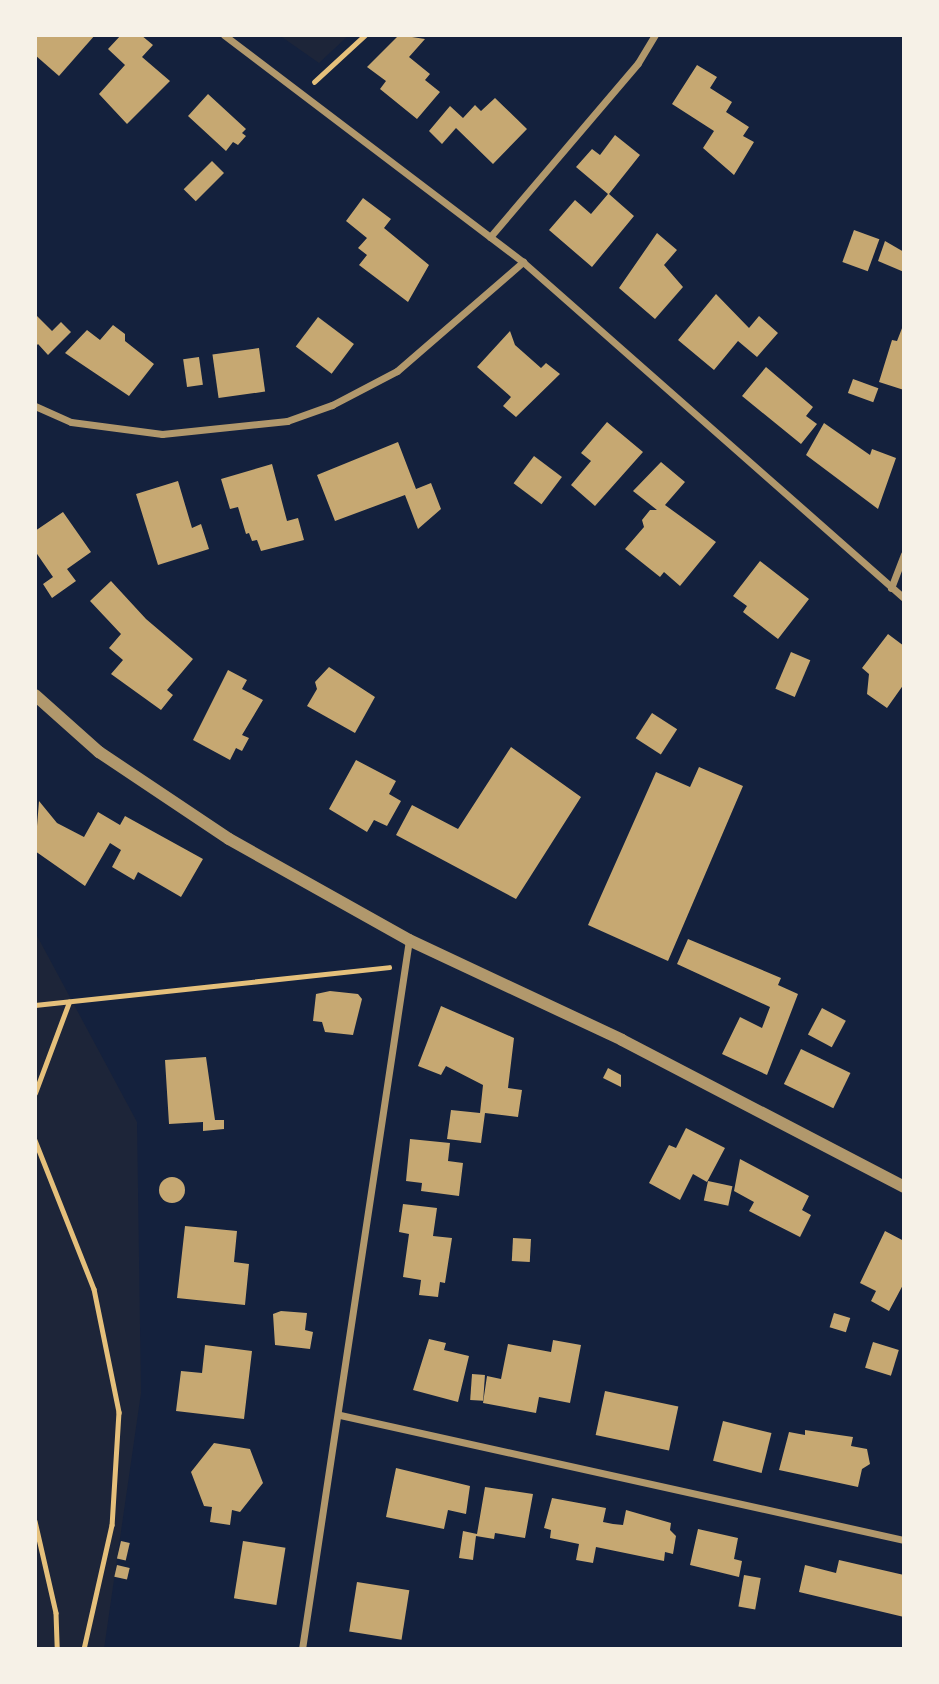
<!DOCTYPE html>
<html>
<head>
<meta charset="utf-8">
<style>
  body { margin:0 }
  #map { position:relative; width:939px; height:1684px; overflow:hidden; background:#14213d; font-family:Rubik,sans-serif }
  div>[style] { position:absolute }
  .green>* { inset:0; background:#1d2539 }
  .building>* { inset:0; background:#c6a872; transform-origin:0 0 }
  .round { border-radius:50% }
  .path>* { height:4.5px; margin:-2.25px; padding:0 2.25px; transform-origin:2.25px; border-radius:2.25px; background:#e5c07b }
  .minor>* { height:7px; margin:-3.5px; padding:0 3.5px; transform-origin:3.5px; border-radius:3.5px; background:#b1986c }
  .tertiary>* { height:12px; margin:-6px; padding:0 6px; transform-origin:6px; border-radius:6px; background:#b1986c }
  span { translate:-50% -50%; white-space:nowrap; text-align:center; line-height:1.15; -webkit-text-stroke:5px #f6f1e7; paint-order:stroke }
  .frame { position:absolute; inset:0; border:37px solid #f6f1e7; pointer-events:none }
</style>
</head>
<body>
<div id="map">
  <div class="green">
    <i style="clip-path:polygon(279px 35px,349px 35px,319px 63px)"></i>
    <i style="clip-path:polygon(35px 932px,137px 1122px,141px 1393px,104px 1649px,35px 1649px)"></i>
  </div>
  <div class="building">
    <i style="clip-path:polygon(35px 35px,95px 35px,59px 76px,35px 55px)"></i>
    <i style="clip-path:polygon(121px 35px,141px 35px,153px 45px,142px 57px,170px 81px,127px 124px,99px 94px,125px 65px,108px 49px)"></i>
    <i style="clip-path:polygon(399px 35px,425px 39px,409px 57px,430px 74px,425px 80px,440px 92px,417px 119px,380px 89px,386px 81px,367px 67px)"></i>
    <i style="clip-path:polygon(697px 65px,717px 77px,710px 88px,732px 102px,726px 112px,749px 127px,743px 136px,754px 142px,734px 175px,703px 148px,714px 131px,672px 104px)"></i>
    <i style="clip-path:polygon(208px 94px,246px 129px,242px 133px,246px 136px,238px 145px,233px 142px,226px 151px,188px 116px)"></i>
    <i style="clip-path:polygon(495px 98px,527px 129px,493px 164px,456px 128px,442px 144px,429px 131px,450px 106px,463px 118px,475px 105px,481px 111px)"></i>
    <i style="clip-path:polygon(615px 135px,640px 155px,609px 194px,634px 216px,592px 267px,549px 230px,575px 200px,591px 214px,608px 194px,576px 167px,592px 149px,600px 155px)"></i>
    <i style="left:212px;top:161px;width:17px;height:40px;rotate:45deg"></i>
    <i style="clip-path:polygon(363px 198px,391px 219px,384px 228px,429px 265px,408px 302px,359px 265px,367px 255px,358px 248px,367px 238px,346px 221px)"></i>
    <i style="left:854px;top:230px;width:27px;height:34px;rotate:20deg"></i>
    <i style="clip-path:polygon(657px 233px,677px 250px,664px 265px,683px 287px,655px 319px,619px 288px)"></i>
    <i style="clip-path:polygon(885px 241px,904px 252px,904px 272px,878px 261px)"></i>
    <i style="clip-path:polygon(716px 294px,749px 328px,759px 316px,778px 333px,757px 357px,738px 341px,714px 370px,678px 340px)"></i>
    <i style="clip-path:polygon(35px 314px,52px 331px,61px 322px,71px 332px,48px 355px,38px 344px,35px 347px)"></i>
    <i style="left:318px;top:317px;width:45px;height:37px;rotate:37deg"></i>
    <i style="clip-path:polygon(904px 323px,904px 390px,879px 382px,892px 340px,897px 341px)"></i>
    <i style="clip-path:polygon(113px 325px,125px 334px,125px 341px,154px 364px,129px 396px,65px 353px,87px 330px,100px 340px)"></i>
    <i style="clip-path:polygon(510px 331px,515px 345px,541px 368px,546px 363px,560px 374px,516px 417px,503px 406px,511px 397px,477px 367px)"></i>
    <i style="left:259px;top:348px;width:44px;height:47px;rotate:82deg"></i>
    <i style="left:199px;top:357px;width:28px;height:16px;rotate:82deg"></i>
    <i style="clip-path:polygon(766px 367px,813px 407px,806px 416px,817px 424px,801px 444px,742px 396px)"></i>
    <i style="left:853px;top:379px;width:27px;height:15px;rotate:20deg"></i>
    <i style="clip-path:polygon(607px 422px,643px 452px,595px 506px,571px 485px,591px 461px,581px 453px)"></i>
    <i style="clip-path:polygon(824px 423px,870px 455px,872px 449px,896px 458px,878px 509px,806px 455px)"></i>
    <i style="clip-path:polygon(398px 442px,416px 489px,431px 483px,441px 509px,418px 529px,405px 495px,335px 521px,317px 475px)"></i>
    <i style="left:534px;top:456px;width:35px;height:34px;rotate:37deg"></i>
    <i style="clip-path:polygon(661px 462px,685px 482px,665px 505px,716px 542px,680px 586px,664px 572px,660px 577px,625px 549px,644px 527px,642px 520px,650px 510px,657px 510px,633px 491px)"></i>
    <i style="clip-path:polygon(272px 464px,287px 521px,298px 518px,304px 540px,261px 551px,257px 540px,252px 541px,249px 533px,246px 534px,238px 507px,230px 509px,221px 479px)"></i>
    <i style="clip-path:polygon(178px 481px,192px 528px,201px 524px,209px 549px,158px 565px,136px 494px)"></i>
    <i style="clip-path:polygon(63px 512px,91px 552px,67px 569px,76px 581px,52px 598px,43px 584px,53px 577px,35px 551px,35px 531px)"></i>
    <i style="clip-path:polygon(760px 561px,809px 599px,778px 639px,743px 612px,747px 606px,733px 596px)"></i>
    <i style="clip-path:polygon(111px 581px,146px 619px,193px 659px,167px 690px,173px 695px,161px 710px,111px 674px,123px 660px,109px 648px,121px 634px,90px 601px)"></i>
    <i style="clip-path:polygon(888px 634px,904px 646px,904px 684px,887px 708px,867px 694px,869px 674px,862px 668px)"></i>
    <i style="left:791px;top:652px;width:21px;height:40px;rotate:23deg"></i>
    <i style="clip-path:polygon(329px 667px,375px 697px,355px 733px,307px 706px,317px 689px,315px 682px)"></i>
    <i style="clip-path:polygon(228px 670px,247px 680px,242px 689px,263px 700px,242px 735px,249px 738px,242px 751px,236px 748px,230px 760px,193px 740px)"></i>
    <i style="left:652px;top:713px;width:30px;height:30px;rotate:33deg"></i>
    <i style="clip-path:polygon(511px 747px,581px 797px,516px 899px,396px 835px,412px 805px,458px 829px)"></i>
    <i style="clip-path:polygon(356px 760px,396px 781px,389px 794px,401px 801px,387px 826px,374px 820px,367px 832px,329px 809px)"></i>
    <i style="clip-path:polygon(699px 767px,743px 786px,668px 961px,588px 925px,656px 772px,690px 787px)"></i>
    <i style="clip-path:polygon(39px 801px,57px 823px,84px 837px,98px 812px,120px 825px,125px 816px,203px 859px,181px 897px,138px 872px,134px 880px,112px 867px,121px 850px,110px 843px,85px 886px,35px 851px)"></i>
    <i style="clip-path:polygon(688px 939px,781px 978px,778px 985px,798px 994px,767px 1075px,722px 1054px,740px 1017px,762px 1028px,770px 1007px,677px 964px)"></i>
    <i style="clip-path:polygon(330px 991px,358px 994px,362px 999px,353px 1035px,325px 1032px,322px 1022px,313px 1021px,316px 994px)"></i>
    <i style="clip-path:polygon(441px 1006px,514px 1038px,508px 1088px,522px 1090px,518px 1117px,485px 1113px,481px 1143px,447px 1139px,451px 1110px,480px 1113px,483px 1085px,446px 1066px,441px 1075px,418px 1066px)"></i>
    <i style="left:822px;top:1008px;width:27px;height:30px;rotate:28deg"></i>
    <i style="left:801px;top:1049px;width:55px;height:39px;rotate:26deg"></i>
    <i style="clip-path:polygon(206px 1057px,215px 1120px,224px 1120px,224px 1129px,203px 1131px,203px 1122px,169px 1124px,165px 1060px)"></i>
    <i style="clip-path:polygon(608px 1068px,621px 1075px,621px 1087px,603px 1078px)"></i>
    <i style="clip-path:polygon(686px 1128px,725px 1148px,707px 1182px,693px 1174px,680px 1200px,649px 1183px,669px 1145px,676px 1148px)"></i>
    <i style="clip-path:polygon(410px 1139px,450px 1143px,448px 1161px,463px 1163px,459px 1196px,421px 1191px,422px 1183px,406px 1181px)"></i>
    <i style="clip-path:polygon(740px 1159px,809px 1196px,802px 1210px,811px 1215px,800px 1237px,749px 1211px,754px 1202px,734px 1191px)"></i>
    <i class="round" style="left:159px;top:1177px;width:26px;height:26px"></i>
    <i style="left:708px;top:1181px;width:25px;height:20px;rotate:12deg"></i>
    <i style="clip-path:polygon(403px 1204px,437px 1208px,433px 1236px,452px 1238px,445px 1283px,440px 1282px,438px 1297px,419px 1295px,421px 1280px,403px 1277px,409px 1234px,399px 1232px)"></i>
    <i style="clip-path:polygon(185px 1226px,237px 1231px,234px 1262px,249px 1264px,245px 1305px,177px 1298px)"></i>
    <i style="clip-path:polygon(885px 1231px,904px 1241px,904px 1283px,889px 1311px,871px 1301px,876px 1291px,860px 1283px)"></i>
    <i style="left:513px;top:1238px;width:18px;height:23px;rotate:3deg"></i>
    <i style="clip-path:polygon(281px 1311px,307px 1313px,305px 1330px,313px 1332px,310px 1349px,275px 1345px,273px 1314px)"></i>
    <i style="left:834px;top:1313px;width:17px;height:15px;rotate:17deg"></i>
    <i style="clip-path:polygon(429px 1339px,446px 1343px,444px 1350px,469px 1356px,458px 1402px,413px 1390px)"></i>
    <i style="clip-path:polygon(553px 1340px,581px 1345px,570px 1403px,539px 1397px,536px 1413px,483px 1403px,487px 1376px,501px 1379px,508px 1344px,551px 1352px)"></i>
    <i style="left:873px;top:1342px;width:27px;height:27px;rotate:17deg"></i>
    <i style="clip-path:polygon(205px 1345px,252px 1351px,244px 1419px,176px 1411px,181px 1371px,202px 1373px)"></i>
    <i style="left:472px;top:1374px;width:13px;height:26px;rotate:4deg"></i>
    <i style="left:605px;top:1391px;width:75px;height:45px;rotate:12deg"></i>
    <i style="left:723px;top:1421px;width:50px;height:41px;rotate:14deg"></i>
    <i style="clip-path:polygon(805px 1430px,853px 1437px,851px 1446px,867px 1449px,870px 1464px,862px 1469px,858px 1487px,779px 1470px,789px 1432px,805px 1435px)"></i>
    <i style="clip-path:polygon(214px 1443px,250px 1449px,263px 1483px,240px 1512px,232px 1510px,230px 1525px,210px 1522px,212px 1507px,204px 1506px,191px 1472px)"></i>
    <i style="clip-path:polygon(396px 1468px,470px 1486px,466px 1514px,448px 1510px,444px 1529px,386px 1517px)"></i>
    <i style="clip-path:polygon(485px 1487px,533px 1494px,525px 1538px,495px 1533px,494px 1539px,476px 1536px,473px 1560px,459px 1558px,463px 1531px,477px 1534px)"></i>
    <i style="clip-path:polygon(552px 1498px,606px 1508px,603px 1522px,613px 1524px,623px 1525px,626px 1510px,671px 1523px,670px 1530px,676px 1536px,673px 1554px,665px 1552px,664px 1561px,596px 1547px,593px 1563px,576px 1560px,579px 1544px,550px 1538px,551px 1530px,544px 1528px)"></i>
    <i style="clip-path:polygon(698px 1529px,738px 1538px,734px 1559px,742px 1561px,739px 1577px,690px 1565px)"></i>
    <i style="left:121px;top:1541px;width:9px;height:18px;rotate:13deg"></i>
    <i style="left:243px;top:1541px;width:43px;height:58px;rotate:9deg"></i>
    <i style="clip-path:polygon(839px 1560px,904px 1575px,904px 1617px,799px 1592px,805px 1565px,836px 1573px)"></i>
    <i style="left:117px;top:1565px;width:13px;height:12px;rotate:13deg"></i>
    <i style="left:744px;top:1575px;width:17px;height:32px;rotate:10deg"></i>
    <i style="left:357px;top:1582px;width:53px;height:50px;rotate:9deg"></i>
  </div>
  <div class="path">
    <i style="left:314px;top:82px;width:69px;rotate:-42.7deg"></i>
    <i style="left:35px;top:1005px;width:356px;rotate:-6.1deg"></i>
    <i style="left:35px;top:1093px;width:97px;rotate:-69.5deg"></i>
    <i style="left:35px;top:1140px;width:160px;rotate:68.4deg"></i>
    <i style="left:94px;top:1289px;width:126px;rotate:78.5deg"></i>
    <i style="left:119px;top:1412px;width:113px;rotate:93.5deg"></i>
    <i style="left:112px;top:1525px;width:127px;rotate:102.7deg"></i>
    <i style="left:35px;top:1521px;width:94px;rotate:77.1deg"></i>
    <i style="left:56px;top:1613px;width:36px;rotate:88deg"></i>
  </div>
  <div class="minor">
    <i style="left:224px;top:35px;width:375px;rotate:37.2deg"></i>
    <i style="left:523px;top:262px;width:508px;rotate:41.41deg"></i>
    <i style="left:490px;top:237px;width:228px;rotate:-49.6deg"></i>
    <i style="left:638px;top:63px;width:33px;rotate:-59deg"></i>
    <i style="left:35px;top:406px;width:39px;rotate:24deg"></i>
    <i style="left:71px;top:422px;width:92px;rotate:7.5deg"></i>
    <i style="left:162px;top:434px;width:126px;rotate:-5.9deg"></i>
    <i style="left:287px;top:421px;width:48px;rotate:-19.6deg"></i>
    <i style="left:332px;top:405px;width:73px;rotate:-27.6deg"></i>
    <i style="left:397px;top:371px;width:167px;rotate:-40.9deg"></i>
    <i style="left:891px;top:588px;width:36px;rotate:-69deg"></i>
    <i style="left:340px;top:1415px;width:578px;rotate:12.5deg"></i>
    <i style="left:302px;top:1649px;width:717px;rotate:-81.42deg"></i>
  </div>
  <div class="tertiary">
    <i style="left:35px;top:695px;width:86px;rotate:41.7deg"></i>
    <i style="left:99px;top:752px;width:156px;rotate:33.8deg"></i>
    <i style="left:229px;top:839px;width:206px;rotate:29.3deg"></i>
    <i style="left:409px;top:940px;width:235px;rotate:25.1deg"></i>
    <i style="left:622px;top:1040px;width:318px;rotate:27.5deg"></i>
  </div>
  <div class="frame"></div>
</div>
</body>
</html>
